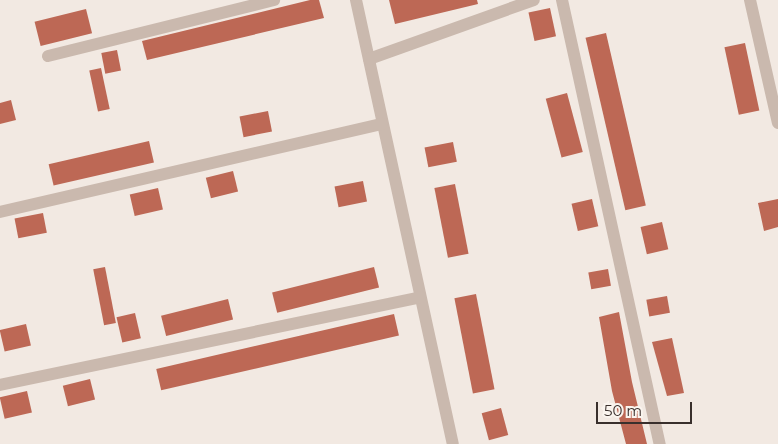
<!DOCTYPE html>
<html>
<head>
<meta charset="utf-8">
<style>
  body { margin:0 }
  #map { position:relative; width:778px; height:444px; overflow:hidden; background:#f2e9e2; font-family:Montserrat,sans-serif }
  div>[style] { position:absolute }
  .building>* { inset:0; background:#bd6855; transform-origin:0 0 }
  .minor>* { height:12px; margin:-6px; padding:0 6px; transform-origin:6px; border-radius:6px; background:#cab9ae }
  span { translate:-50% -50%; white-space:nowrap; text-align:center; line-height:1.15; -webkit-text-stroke:4px #faf4ee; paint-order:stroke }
  .scale { position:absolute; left:596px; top:402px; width:96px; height:22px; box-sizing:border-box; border:2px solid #392f2c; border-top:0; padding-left:6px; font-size:15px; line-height:18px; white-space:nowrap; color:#392f2c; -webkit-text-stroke:4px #faf4ee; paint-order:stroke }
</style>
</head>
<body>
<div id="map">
  <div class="building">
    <i style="clip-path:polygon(310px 0,319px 0,324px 18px,147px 60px,142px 41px)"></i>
    <i style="clip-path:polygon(389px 0,477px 0,478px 4px,395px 24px)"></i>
    <i style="left:550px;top:8px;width:29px;height:22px;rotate:78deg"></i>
    <i style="left:86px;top:9px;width:25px;height:53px;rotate:76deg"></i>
    <i style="left:606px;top:33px;width:177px;height:21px;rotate:77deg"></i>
    <i style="left:745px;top:43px;width:69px;height:21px;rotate:78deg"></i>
    <i style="left:117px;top:50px;width:21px;height:16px;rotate:79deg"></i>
    <i style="left:101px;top:68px;width:42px;height:12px;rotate:78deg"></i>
    <i style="left:567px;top:93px;width:61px;height:22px;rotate:75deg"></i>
    <i style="clip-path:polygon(11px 100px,16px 120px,0 124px,0 103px)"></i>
    <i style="left:268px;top:111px;width:21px;height:29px;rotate:79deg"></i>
    <i style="left:149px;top:141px;width:22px;height:103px;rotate:77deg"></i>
    <i style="left:453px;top:142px;width:20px;height:29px;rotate:79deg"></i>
    <i style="left:233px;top:171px;width:21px;height:28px;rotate:76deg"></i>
    <i style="left:363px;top:181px;width:21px;height:29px;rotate:79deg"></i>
    <i style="left:455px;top:184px;width:71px;height:21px;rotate:79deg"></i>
    <i style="left:158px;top:188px;width:22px;height:29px;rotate:77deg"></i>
    <i style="left:592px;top:199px;width:28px;height:21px;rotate:77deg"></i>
    <i style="clip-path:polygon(778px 199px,778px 227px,764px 231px,758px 203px)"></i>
    <i style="left:43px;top:213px;width:20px;height:29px;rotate:79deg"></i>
    <i style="left:662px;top:222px;width:28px;height:22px;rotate:77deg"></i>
    <i style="left:105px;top:267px;width:57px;height:12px;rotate:79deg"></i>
    <i style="left:374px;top:267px;width:21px;height:105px;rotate:76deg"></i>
    <i style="left:608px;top:269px;width:17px;height:20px;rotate:80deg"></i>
    <i style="left:476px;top:294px;width:97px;height:22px;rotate:79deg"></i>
    <i style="left:667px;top:296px;width:17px;height:21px;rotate:80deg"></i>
    <i style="left:228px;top:299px;width:21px;height:69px;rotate:76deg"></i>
    <i style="clip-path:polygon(619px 312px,632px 382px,647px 444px,626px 444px,612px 391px,599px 317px)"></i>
    <i style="left:135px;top:313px;width:26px;height:19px;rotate:77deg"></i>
    <i style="left:394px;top:314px;width:22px;height:244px;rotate:77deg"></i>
    <i style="left:26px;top:324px;width:22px;height:27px;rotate:77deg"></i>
    <i style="clip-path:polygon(672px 338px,684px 393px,667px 396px,652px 342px)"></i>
    <i style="left:90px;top:379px;width:21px;height:28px;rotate:76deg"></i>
    <i style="left:27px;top:391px;width:22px;height:28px;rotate:77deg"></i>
    <i style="left:501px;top:408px;width:28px;height:20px;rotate:75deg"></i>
  </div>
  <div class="minor">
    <i style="left:356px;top:0;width:454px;rotate:77.7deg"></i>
    <i style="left:562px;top:0;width:455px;rotate:77.6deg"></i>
    <i style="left:750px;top:0;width:126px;rotate:77.2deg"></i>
    <i style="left:48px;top:56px;width:233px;rotate:-13.9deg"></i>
    <i style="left:369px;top:59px;width:175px;rotate:-19.7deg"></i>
    <i style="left:0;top:212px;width:392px;rotate:-13deg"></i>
    <i style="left:0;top:385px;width:429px;rotate:-11.8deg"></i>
  </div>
  <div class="scale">50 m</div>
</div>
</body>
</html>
